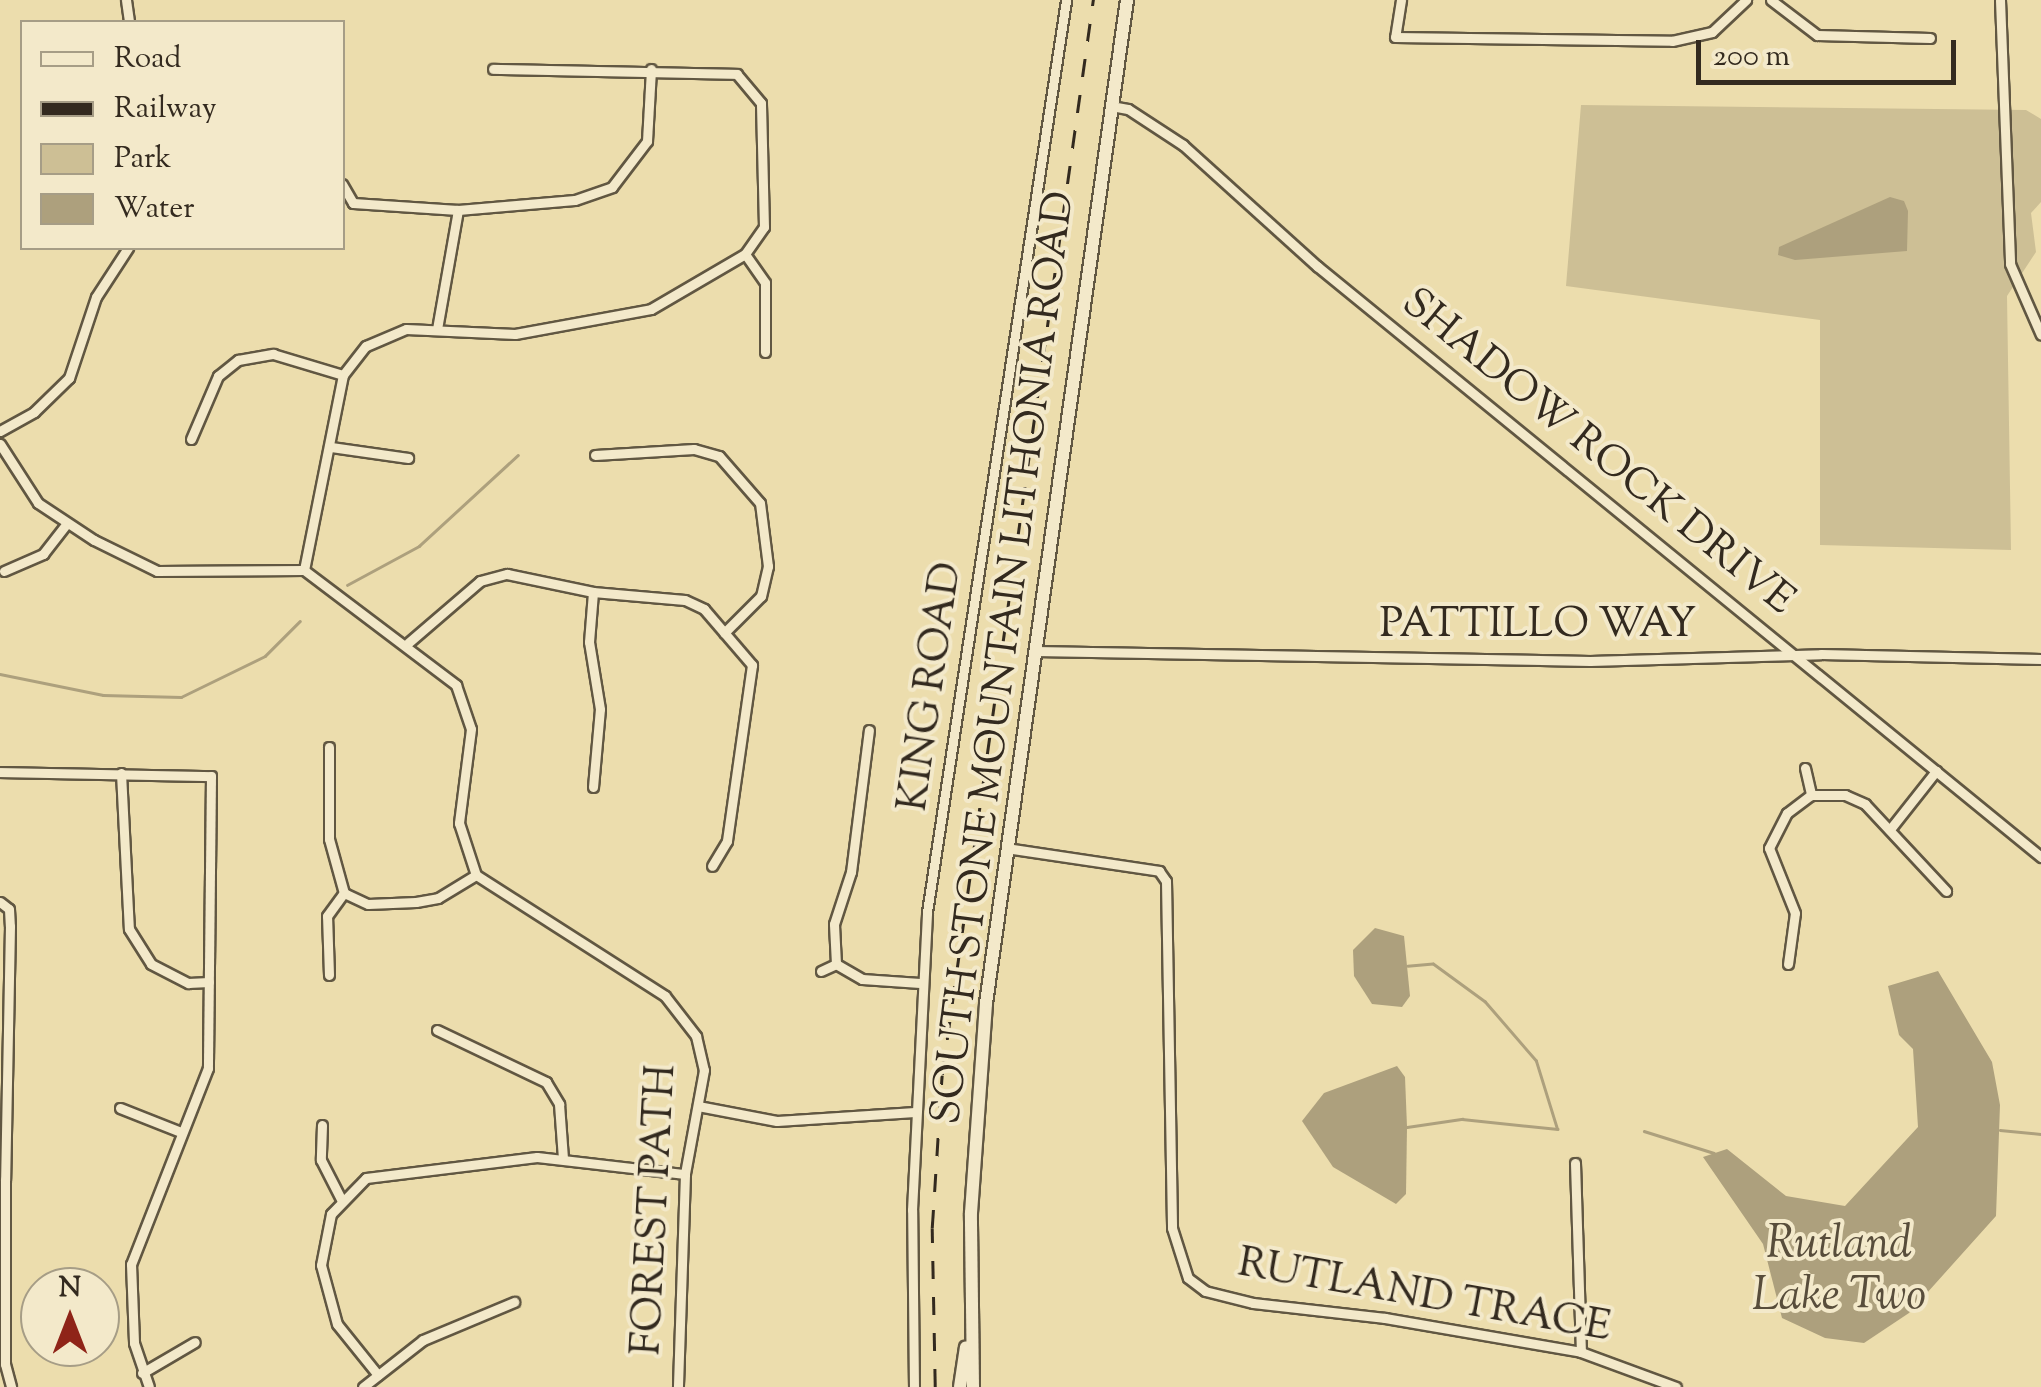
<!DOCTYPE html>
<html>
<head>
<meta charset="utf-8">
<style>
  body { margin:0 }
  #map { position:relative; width:2041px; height:1387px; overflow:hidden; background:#ecddad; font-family:"Sorts Mill Goudy",serif }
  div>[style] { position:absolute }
  .green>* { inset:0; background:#cdbf95 }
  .water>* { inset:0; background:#ada07d }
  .stream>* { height:2.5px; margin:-1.25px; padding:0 1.25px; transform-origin:1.25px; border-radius:1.25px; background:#ada07d }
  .roads { filter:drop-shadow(2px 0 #615742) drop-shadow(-2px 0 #615742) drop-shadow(0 2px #615742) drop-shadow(0 -2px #615742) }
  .minor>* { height:9px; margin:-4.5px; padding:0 4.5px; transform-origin:4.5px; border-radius:4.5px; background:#f3e9ca }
  .secondary>* { height:12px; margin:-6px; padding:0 6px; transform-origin:6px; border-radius:6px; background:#f3e9ca }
  .rail>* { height:2.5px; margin-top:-1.25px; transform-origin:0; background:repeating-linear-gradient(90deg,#332a1f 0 18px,transparent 0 36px) }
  span { translate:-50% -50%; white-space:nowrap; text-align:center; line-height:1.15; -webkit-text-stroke:8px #f3e9ca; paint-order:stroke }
  .street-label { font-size:42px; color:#332a1f }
  .water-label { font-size:45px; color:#584d3b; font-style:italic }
  .legend { position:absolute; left:20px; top:20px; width:325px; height:230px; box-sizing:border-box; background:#f3e9ca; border:2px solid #a69d86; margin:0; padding:12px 18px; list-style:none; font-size:30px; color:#332a1f }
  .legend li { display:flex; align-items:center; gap:20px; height:50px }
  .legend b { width:50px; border:2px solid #a69d86 }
  .north { position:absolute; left:20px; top:1267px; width:100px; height:100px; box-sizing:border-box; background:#f3e9ca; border:2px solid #a69d86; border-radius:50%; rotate:0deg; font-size:28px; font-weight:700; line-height:40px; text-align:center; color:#332a1f }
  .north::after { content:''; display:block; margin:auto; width:35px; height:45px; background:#8f2418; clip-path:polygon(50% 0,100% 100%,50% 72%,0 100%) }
  .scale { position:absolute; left:1696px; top:40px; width:260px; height:45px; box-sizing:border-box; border:5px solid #332a1f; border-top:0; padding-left:12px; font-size:30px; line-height:35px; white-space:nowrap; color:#332a1f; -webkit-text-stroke:8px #f3e9ca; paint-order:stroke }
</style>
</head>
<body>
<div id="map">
  <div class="green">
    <i style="clip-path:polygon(1581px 105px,2026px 110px,2041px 119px,2041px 202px,2031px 213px,2036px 252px,2007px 296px,2011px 550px,1820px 545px,1820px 320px,1566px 286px)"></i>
  </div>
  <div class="water">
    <i style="clip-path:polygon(1890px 197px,1904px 201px,1908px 211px,1907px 251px,1795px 260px,1778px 255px,1779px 247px)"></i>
    <i style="clip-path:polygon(1375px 928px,1404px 936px,1410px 996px,1402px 1007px,1372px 1004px,1354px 976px,1353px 950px)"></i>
    <i style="clip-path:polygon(1938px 971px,1992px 1062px,2000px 1105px,1996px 1216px,1909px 1313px,1864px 1343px,1825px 1338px,1782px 1318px,1763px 1244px,1703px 1157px,1727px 1149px,1786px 1196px,1845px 1206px,1918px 1127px,1913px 1049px,1899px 1035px,1888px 986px)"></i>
    <i style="clip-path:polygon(1397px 1066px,1405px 1077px,1407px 1127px,1406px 1194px,1396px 1204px,1333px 1167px,1302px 1121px,1324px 1093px)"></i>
  </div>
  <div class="stream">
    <i style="left:347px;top:585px;width:82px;rotate:-28.4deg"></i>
    <i style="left:419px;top:546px;width:134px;rotate:-42.6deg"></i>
    <i style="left:0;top:674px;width:105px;rotate:11.5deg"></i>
    <i style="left:103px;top:695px;width:78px;rotate:1.5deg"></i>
    <i style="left:181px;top:697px;width:93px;rotate:-26deg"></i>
    <i style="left:265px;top:656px;width:49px;rotate:-45deg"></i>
    <i style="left:1407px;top:1127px;width:56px;rotate:-8.3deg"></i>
    <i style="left:1462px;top:1119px;width:96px;rotate:6deg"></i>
    <i style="left:1557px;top:1129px;width:71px;rotate:-107.2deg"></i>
    <i style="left:1536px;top:1061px;width:78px;rotate:-130.8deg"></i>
    <i style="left:1485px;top:1002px;width:64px;rotate:-143.8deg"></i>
    <i style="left:1433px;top:964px;width:25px;rotate:175deg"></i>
    <i style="left:2000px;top:1130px;width:41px;rotate:5.6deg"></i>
    <i style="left:1644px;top:1131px;width:73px;rotate:17.4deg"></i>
  </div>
  <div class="roads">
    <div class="minor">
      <i style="left:126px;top:0;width:22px;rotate:82deg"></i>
      <i style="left:1401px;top:0;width:37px;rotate:99deg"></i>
      <i style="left:1395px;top:37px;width:277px;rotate:0.8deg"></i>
      <i style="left:1672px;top:41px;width:41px;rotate:-12.7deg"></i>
      <i style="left:1712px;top:32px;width:47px;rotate:-43.3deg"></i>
      <i style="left:1771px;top:0;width:58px;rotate:37.3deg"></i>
      <i style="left:1817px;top:35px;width:113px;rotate:1.5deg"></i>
      <i style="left:2000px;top:0;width:264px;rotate:87.8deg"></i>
      <i style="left:2010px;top:264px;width:77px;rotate:66.4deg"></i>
      <i style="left:1111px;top:106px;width:17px;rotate:10deg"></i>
      <i style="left:1128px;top:109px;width:66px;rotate:33.2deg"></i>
      <i style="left:1183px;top:145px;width:181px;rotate:42.1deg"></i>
      <i style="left:1317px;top:266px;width:935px;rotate:39.22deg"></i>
      <i style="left:342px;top:184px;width:22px;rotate:60deg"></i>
      <i style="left:353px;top:203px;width:105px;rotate:3.8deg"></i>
      <i style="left:745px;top:254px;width:35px;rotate:55deg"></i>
      <i style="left:765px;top:283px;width:69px;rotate:90deg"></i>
      <i style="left:437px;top:329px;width:121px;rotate:-80deg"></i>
      <i style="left:458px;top:210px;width:117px;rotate:-4.9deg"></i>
      <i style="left:575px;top:200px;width:39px;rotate:-19deg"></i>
      <i style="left:612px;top:187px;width:58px;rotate:-52.7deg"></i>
      <i style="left:647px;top:141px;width:72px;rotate:-86.8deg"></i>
      <i style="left:0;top:431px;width:39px;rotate:-29deg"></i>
      <i style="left:34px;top:412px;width:49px;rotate:-44.2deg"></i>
      <i style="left:69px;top:378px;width:85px;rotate:-71.6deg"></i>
      <i style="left:96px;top:297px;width:59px;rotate:-56.9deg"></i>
      <i style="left:191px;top:439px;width:69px;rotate:-66.8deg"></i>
      <i style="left:218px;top:376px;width:26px;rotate:-39deg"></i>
      <i style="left:238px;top:360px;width:36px;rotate:-10deg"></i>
      <i style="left:273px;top:354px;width:73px;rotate:16.7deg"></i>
      <i style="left:0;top:444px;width:70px;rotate:57.2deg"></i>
      <i style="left:38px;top:503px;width:67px;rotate:33.5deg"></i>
      <i style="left:94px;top:540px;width:70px;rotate:26.2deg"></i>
      <i style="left:157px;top:571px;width:147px;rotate:-0.4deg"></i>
      <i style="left:304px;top:570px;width:191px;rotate:37.1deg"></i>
      <i style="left:456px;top:685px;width:46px;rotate:71.2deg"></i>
      <i style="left:471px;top:729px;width:95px;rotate:97.3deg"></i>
      <i style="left:459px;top:823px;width:55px;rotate:71.9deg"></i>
      <i style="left:476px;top:875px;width:224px;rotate:32.6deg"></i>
      <i style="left:665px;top:996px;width:51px;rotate:52.2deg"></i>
      <i style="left:696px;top:1036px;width:35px;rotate:77deg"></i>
      <i style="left:704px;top:1070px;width:106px;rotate:100.4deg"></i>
      <i style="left:685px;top:1174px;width:213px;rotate:91.9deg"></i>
      <i style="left:331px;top:447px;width:78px;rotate:8.1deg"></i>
      <i style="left:595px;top:455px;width:99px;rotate:-3.5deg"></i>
      <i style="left:694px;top:449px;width:26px;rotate:16deg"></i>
      <i style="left:719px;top:456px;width:62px;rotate:48.9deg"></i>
      <i style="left:760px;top:503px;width:64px;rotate:82.8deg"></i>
      <i style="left:768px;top:566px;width:31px;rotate:103deg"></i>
      <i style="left:761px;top:596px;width:52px;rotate:135deg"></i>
      <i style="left:304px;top:570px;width:199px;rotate:-78.7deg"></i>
      <i style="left:343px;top:375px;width:37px;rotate:-52deg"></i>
      <i style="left:366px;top:346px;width:43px;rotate:-23deg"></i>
      <i style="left:406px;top:329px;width:109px;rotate:2.6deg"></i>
      <i style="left:515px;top:334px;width:138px;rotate:-10.4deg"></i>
      <i style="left:651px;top:309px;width:109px;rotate:-30.3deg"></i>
      <i style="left:745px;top:254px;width:33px;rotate:-55deg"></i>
      <i style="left:764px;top:227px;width:124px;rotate:-91.4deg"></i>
      <i style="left:761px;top:103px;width:38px;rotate:-130deg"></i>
      <i style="left:737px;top:74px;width:244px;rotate:-178.8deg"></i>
      <i style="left:4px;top:571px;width:43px;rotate:-23.6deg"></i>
      <i style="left:43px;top:554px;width:37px;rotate:-52deg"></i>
      <i style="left:408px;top:643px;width:95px;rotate:-40.7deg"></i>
      <i style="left:480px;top:581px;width:28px;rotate:-15deg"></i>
      <i style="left:507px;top:574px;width:88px;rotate:11.8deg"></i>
      <i style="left:593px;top:592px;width:92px;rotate:5deg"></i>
      <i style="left:685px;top:600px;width:21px;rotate:25deg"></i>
      <i style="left:704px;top:609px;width:74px;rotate:49.4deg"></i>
      <i style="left:752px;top:665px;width:178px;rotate:98.1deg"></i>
      <i style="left:727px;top:841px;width:29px;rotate:121deg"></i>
      <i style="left:1035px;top:651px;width:555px;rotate:1.03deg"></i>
      <i style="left:1590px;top:661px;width:231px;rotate:-1.7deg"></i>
      <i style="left:1821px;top:654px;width:220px;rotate:1.3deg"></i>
      <i style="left:329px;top:747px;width:92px;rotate:90deg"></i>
      <i style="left:329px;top:839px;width:56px;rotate:74.5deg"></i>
      <i style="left:344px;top:893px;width:26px;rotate:25deg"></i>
      <i style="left:368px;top:904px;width:48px;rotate:-2.4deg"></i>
      <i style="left:416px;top:902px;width:22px;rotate:-10deg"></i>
      <i style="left:438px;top:898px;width:44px;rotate:-31.2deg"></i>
      <i style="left:1805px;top:768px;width:28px;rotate:77deg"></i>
      <i style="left:0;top:772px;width:211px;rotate:1.1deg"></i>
      <i style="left:211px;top:776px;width:292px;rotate:90.6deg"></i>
      <i style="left:208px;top:1068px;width:211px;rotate:111.4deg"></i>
      <i style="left:131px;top:1264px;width:79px;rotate:87.8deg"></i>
      <i style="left:134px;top:1343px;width:46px;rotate:71.2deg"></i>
      <i style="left:121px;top:773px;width:156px;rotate:87.1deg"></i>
      <i style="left:129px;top:929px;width:41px;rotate:57.8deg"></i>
      <i style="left:151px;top:964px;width:42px;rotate:27.2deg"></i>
      <i style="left:188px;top:983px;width:21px;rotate:-3deg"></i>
      <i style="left:593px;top:787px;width:78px;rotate:-84.9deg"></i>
      <i style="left:600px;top:709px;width:68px;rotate:-99.3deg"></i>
      <i style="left:589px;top:642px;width:50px;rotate:-85.4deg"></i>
      <i style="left:1891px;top:828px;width:73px;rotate:-51.7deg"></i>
      <i style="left:1006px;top:848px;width:155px;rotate:8.5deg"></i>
      <i style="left:1159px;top:871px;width:12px;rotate:55deg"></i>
      <i style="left:1166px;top:881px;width:347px;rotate:89deg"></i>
      <i style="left:1172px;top:1228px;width:52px;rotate:72.3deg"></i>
      <i style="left:1188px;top:1278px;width:21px;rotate:37deg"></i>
      <i style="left:1205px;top:1291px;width:49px;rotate:14deg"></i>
      <i style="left:1253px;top:1303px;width:133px;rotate:6.5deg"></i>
      <i style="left:1385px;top:1318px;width:199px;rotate:9.8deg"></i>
      <i style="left:1581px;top:1352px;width:101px;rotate:20.2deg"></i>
      <i style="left:0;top:902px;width:11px;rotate:38deg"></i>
      <i style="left:9px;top:909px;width:17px;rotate:87deg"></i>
      <i style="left:10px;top:926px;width:254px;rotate:91.1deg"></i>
      <i style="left:5px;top:1180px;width:184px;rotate:90deg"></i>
      <i style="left:5px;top:1364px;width:24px;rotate:75deg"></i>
      <i style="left:836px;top:964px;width:40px;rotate:-92.9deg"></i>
      <i style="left:834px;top:924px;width:55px;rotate:-71.9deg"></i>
      <i style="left:851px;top:872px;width:143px;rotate:-82.8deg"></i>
      <i style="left:836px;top:964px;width:30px;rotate:30deg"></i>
      <i style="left:862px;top:979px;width:58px;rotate:3.9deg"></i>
      <i style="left:1788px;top:964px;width:51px;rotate:-82.2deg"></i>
      <i style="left:1795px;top:913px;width:70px;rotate:-111.8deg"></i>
      <i style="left:1769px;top:848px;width:39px;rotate:-63deg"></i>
      <i style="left:1787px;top:813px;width:30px;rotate:-37deg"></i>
      <i style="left:1811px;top:795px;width:34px"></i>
      <i style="left:1845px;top:795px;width:22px;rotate:24deg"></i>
      <i style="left:1865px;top:804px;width:119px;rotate:47deg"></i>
      <i style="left:821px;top:971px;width:17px;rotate:-25deg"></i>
      <i style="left:329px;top:975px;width:59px;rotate:-91.9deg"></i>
      <i style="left:327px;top:916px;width:29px;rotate:-54deg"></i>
      <i style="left:437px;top:1030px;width:121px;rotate:25.5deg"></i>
      <i style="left:546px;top:1082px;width:26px;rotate:59deg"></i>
      <i style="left:559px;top:1104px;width:54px;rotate:85.8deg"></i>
      <i style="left:698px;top:1106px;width:80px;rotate:10.8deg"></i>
      <i style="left:777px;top:1121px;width:138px;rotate:-3.7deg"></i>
      <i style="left:120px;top:1108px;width:66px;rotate:21.5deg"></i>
      <i style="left:322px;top:1125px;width:35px;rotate:92deg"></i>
      <i style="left:321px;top:1160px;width:44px;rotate:62.9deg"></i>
      <i style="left:1575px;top:1163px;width:189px;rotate:88.2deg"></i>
      <i style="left:142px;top:1373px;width:61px;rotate:-30.3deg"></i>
      <i style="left:378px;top:1375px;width:65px;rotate:-128.8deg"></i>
      <i style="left:337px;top:1324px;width:61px;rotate:-105.2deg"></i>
      <i style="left:321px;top:1265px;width:52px;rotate:-78.9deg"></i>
      <i style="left:331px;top:1214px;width:50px;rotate:-45.8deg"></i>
      <i style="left:366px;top:1178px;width:172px;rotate:-7deg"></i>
      <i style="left:537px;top:1157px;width:149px;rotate:6.6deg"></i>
      <i style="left:363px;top:1387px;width:76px;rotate:-38.1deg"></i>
      <i style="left:423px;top:1340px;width:99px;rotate:-22.7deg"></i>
      <i style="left:914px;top:1387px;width:177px;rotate:-90.6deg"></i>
      <i style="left:912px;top:1210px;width:298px;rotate:-87.1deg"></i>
      <i style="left:927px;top:912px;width:923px;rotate:-81.33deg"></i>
    </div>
    <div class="secondary">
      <i style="left:960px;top:1387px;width:40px;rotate:-81.5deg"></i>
      <i style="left:973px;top:1387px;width:174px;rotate:-90.7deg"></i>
      <i style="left:971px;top:1213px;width:211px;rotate:-85.9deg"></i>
      <i style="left:986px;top:1003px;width:1013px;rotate:-82deg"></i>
    </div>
  </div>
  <div class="rail">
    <i style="left:935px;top:1387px;width:159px;rotate:-91.1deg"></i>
    <i style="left:932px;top:1228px;width:153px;rotate:-86.3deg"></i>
    <i style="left:942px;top:1075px;width:1086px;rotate:-82deg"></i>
  </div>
  <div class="street-label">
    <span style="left:1597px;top:453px;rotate:39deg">SHADOW ROCK DRIVE</span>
    <span style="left:1538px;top:626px">PATTILLO WAY</span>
    <span style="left:1005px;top:658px;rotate:-83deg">SOUTH STONE MOUNTAIN LITHONIA ROAD</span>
    <span style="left:932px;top:687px;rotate:-82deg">KING ROAD</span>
    <span style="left:656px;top:1210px;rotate:-87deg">FOREST PATH</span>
    <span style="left:1424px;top:1297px;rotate:10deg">RUTLAND TRACE</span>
  </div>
  <div class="water-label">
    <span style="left:1839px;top:1272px">Rutland<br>Lake Two</span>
  </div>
  <ul class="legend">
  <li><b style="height:12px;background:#f3e9ca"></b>Road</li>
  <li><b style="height:12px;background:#332a1f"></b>Railway</li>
  <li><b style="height:28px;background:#cdbf95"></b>Park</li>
  <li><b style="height:28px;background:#ada07d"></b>Water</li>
  </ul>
  <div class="north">N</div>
  <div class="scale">200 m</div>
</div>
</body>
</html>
